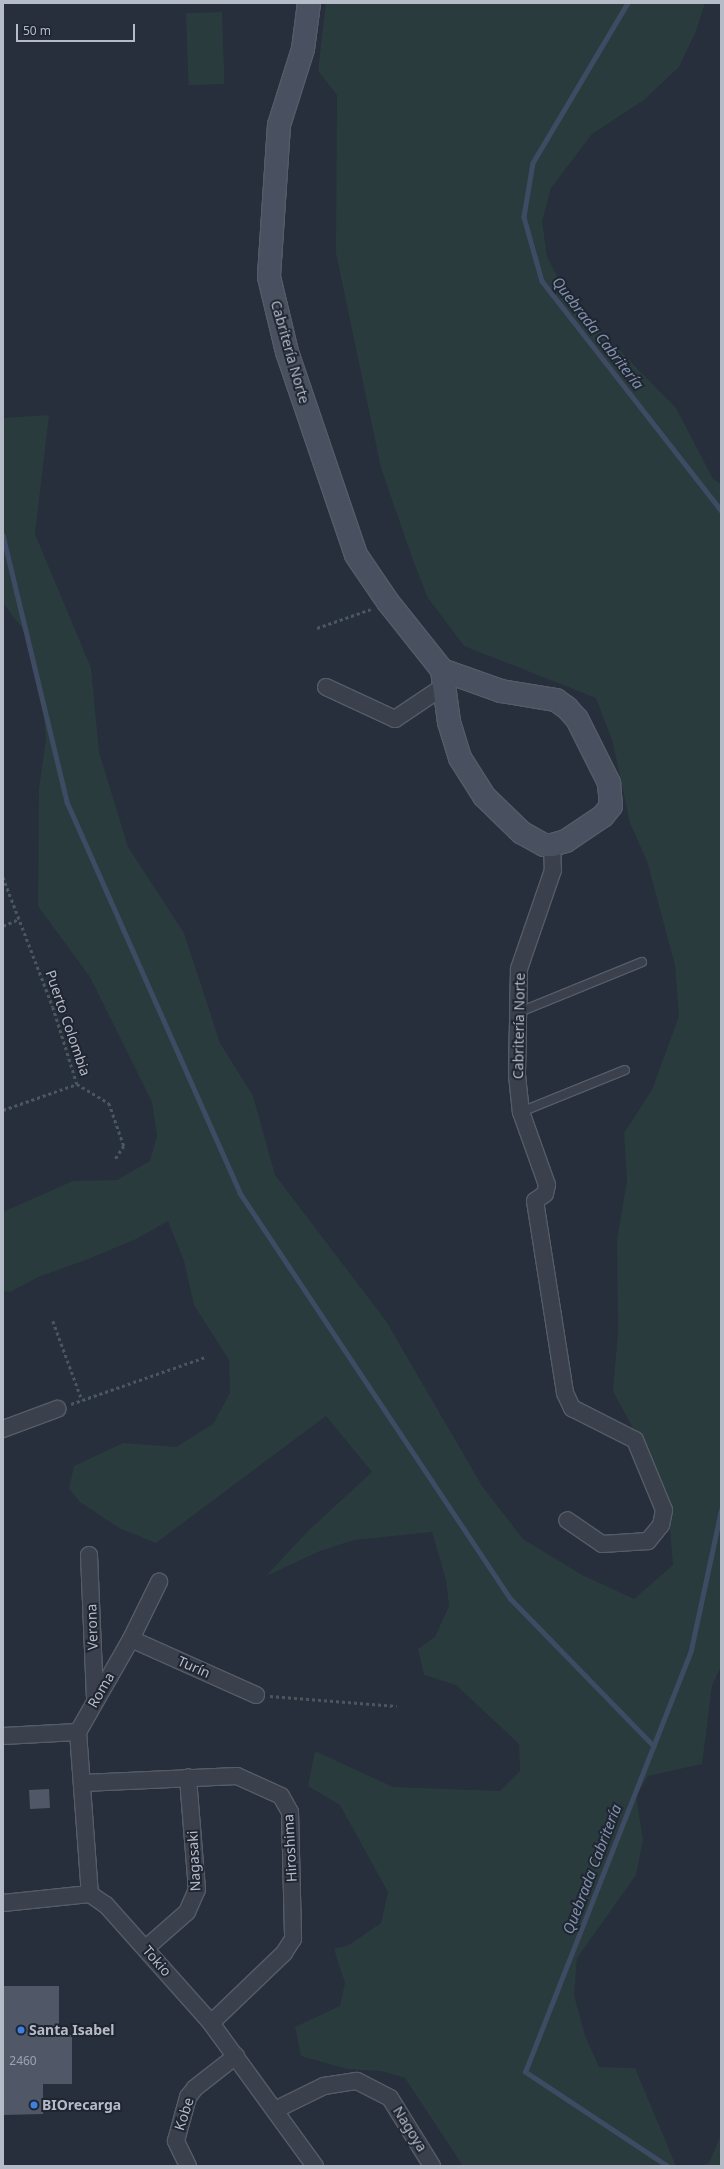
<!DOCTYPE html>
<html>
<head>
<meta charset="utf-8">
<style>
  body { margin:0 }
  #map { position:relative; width:724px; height:2169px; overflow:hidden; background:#272e3c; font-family:"Noto Sans",sans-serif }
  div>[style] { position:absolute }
  .green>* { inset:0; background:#2a3b3e; transform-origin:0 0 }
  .stream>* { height:4.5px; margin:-2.25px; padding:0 2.25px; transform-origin:2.25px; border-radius:2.25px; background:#3e4b63 }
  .building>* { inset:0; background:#505767; transform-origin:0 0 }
  .path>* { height:2.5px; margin-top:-1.25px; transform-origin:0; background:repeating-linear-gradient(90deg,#49585c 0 3px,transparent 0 6px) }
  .roads { filter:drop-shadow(1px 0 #555c67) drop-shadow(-1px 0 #555c67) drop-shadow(0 1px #555c67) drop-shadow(0 -1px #555c67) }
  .lane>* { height:8px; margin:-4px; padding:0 4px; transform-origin:4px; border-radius:4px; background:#3a414c }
  .street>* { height:16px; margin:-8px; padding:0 8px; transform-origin:8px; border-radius:8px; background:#3a414c }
  .secondary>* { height:22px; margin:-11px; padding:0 11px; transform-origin:11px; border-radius:11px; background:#49505f }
  .dots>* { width:11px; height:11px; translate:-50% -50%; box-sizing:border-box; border:2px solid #1f2631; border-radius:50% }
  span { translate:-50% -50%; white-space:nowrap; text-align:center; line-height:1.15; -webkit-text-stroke:4px #1f2631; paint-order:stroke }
  .number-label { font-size:12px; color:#9ca3af }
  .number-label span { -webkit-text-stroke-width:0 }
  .street-label { font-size:14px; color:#b6bcc7 }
  .poi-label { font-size:14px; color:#b6bcc7; font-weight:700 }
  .left { translate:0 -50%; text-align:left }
  .water-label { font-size:15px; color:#8190ac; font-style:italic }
  .frame { position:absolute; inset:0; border:4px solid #b6bcc7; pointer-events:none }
  .scale { position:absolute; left:16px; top:24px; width:119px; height:18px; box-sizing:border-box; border:2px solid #b6bcc7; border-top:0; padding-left:5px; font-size:12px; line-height:14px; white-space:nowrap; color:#b6bcc7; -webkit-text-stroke:3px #1f2631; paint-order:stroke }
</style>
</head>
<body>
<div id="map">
  <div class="green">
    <i style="clip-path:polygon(326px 3px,705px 3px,696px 31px,679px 67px,644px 100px,592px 134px,551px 188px,542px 221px,547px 257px,570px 300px,676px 408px,713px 479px,721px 484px,721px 1666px,712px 1686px,702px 1764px,648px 1776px,636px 1796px,643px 1840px,636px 1875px,577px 1958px,574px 1995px,585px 2036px,599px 2067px,635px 2068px,676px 2166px,463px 2166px,405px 2078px,381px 2071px,347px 2069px,301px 2056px,295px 2027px,340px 2006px,345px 1983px,334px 1949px,349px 1945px,381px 1923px,388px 1892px,340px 1805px,308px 1786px,315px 1751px,393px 1787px,500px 1791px,520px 1771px,519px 1744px,456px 1685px,424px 1675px,418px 1649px,435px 1637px,449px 1606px,446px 1580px,432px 1532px,354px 1540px,320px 1551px,266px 1576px,308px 1531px,372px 1472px,326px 1416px,156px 1543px,119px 1528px,80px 1502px,69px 1489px,74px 1466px,123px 1443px,176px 1447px,213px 1424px,230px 1393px,229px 1360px,194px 1305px,184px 1261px,168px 1221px,136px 1239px,86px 1260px,40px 1276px,10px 1292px,3px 1291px,3px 1212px,73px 1181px,117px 1180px,150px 1161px,157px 1136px,152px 1102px,90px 977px,38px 906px,39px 788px,46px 739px,40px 681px,23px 629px,3px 603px,3px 418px,49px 415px,35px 534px,91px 668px,99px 752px,128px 847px,184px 933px,220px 1043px,253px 1096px,275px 1175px,386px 1321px,482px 1486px,523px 1539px,582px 1575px,634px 1599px,673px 1565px,667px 1492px,613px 1391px,618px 1331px,617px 1240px,627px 1180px,624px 1133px,652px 1090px,679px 1016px,675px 965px,647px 861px,630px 823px,613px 743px,596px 698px,464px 646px,428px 598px,414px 563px,381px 468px,336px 253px,337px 95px,318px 71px)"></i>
    <i style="left:222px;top:12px;width:72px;height:36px;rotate:88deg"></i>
    <i style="clip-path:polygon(721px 2135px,721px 2166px,700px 2166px,709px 2163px)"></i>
  </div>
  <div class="stream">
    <i style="left:628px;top:3px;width:186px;rotate:120.7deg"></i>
    <i style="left:533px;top:163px;width:55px;rotate:99.5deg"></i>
    <i style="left:524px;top:217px;width:66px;rotate:74.3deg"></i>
    <i style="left:542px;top:281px;width:291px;rotate:52deg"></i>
    <i style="left:3px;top:535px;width:275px;rotate:76.5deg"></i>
    <i style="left:67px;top:802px;width:428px;rotate:66.1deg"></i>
    <i style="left:240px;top:1193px;width:488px;rotate:56.3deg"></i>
    <i style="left:511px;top:1599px;width:205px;rotate:45.8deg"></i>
    <i style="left:667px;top:2166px;width:170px;rotate:-146.5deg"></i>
    <i style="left:525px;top:2072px;width:453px;rotate:-68.5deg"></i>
    <i style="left:691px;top:1650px;width:143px;rotate:-77.9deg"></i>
  </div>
  <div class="building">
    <i style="left:49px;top:1789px;width:19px;height:20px;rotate:87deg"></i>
    <i style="clip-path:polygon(3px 1986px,59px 1986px,59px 2035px,72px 2035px,72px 2084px,43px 2084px,43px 2114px,3px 2115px)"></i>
  </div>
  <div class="path">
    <i style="left:317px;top:628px;width:57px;rotate:-19.4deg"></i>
    <i style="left:3px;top:877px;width:139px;rotate:69deg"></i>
    <i style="left:53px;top:1007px;width:81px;rotate:72.7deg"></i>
    <i style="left:77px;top:1084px;width:37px;rotate:31deg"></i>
    <i style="left:109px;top:1103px;width:46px;rotate:70.8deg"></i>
    <i style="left:124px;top:1146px;width:17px;rotate:123deg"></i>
    <i style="left:3px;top:926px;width:17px;rotate:-24deg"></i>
    <i style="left:3px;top:1110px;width:78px;rotate:-19.4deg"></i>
    <i style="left:53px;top:1321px;width:84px;rotate:69.8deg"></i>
    <i style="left:71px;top:1404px;width:142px;rotate:-19.3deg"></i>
    <i style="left:270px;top:1696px;width:127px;rotate:4.5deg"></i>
  </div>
  <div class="roads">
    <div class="lane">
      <i style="left:517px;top:1013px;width:135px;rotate:-22.2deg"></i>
      <i style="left:521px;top:1112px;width:112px;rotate:-22deg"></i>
    </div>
    <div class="street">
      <i style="left:326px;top:687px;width:76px;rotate:24.9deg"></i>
      <i style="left:395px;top:719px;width:59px;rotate:-34deg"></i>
      <i style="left:552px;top:845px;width:25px;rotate:88deg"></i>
      <i style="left:553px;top:870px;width:105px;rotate:109deg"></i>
      <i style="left:519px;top:969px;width:106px;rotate:91.1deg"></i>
      <i style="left:517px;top:1075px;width:37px;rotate:84deg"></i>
      <i style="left:521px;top:1112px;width:77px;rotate:70.4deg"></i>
      <i style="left:547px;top:1185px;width:9px;rotate:103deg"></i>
      <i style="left:545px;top:1194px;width:12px;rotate:145deg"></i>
      <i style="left:535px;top:1201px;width:194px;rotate:81.1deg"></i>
      <i style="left:565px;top:1393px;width:17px;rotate:65deg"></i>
      <i style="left:572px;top:1408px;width:71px;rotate:26.9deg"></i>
      <i style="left:635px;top:1440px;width:76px;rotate:67.5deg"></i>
      <i style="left:664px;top:1510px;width:15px;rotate:101deg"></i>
      <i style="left:661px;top:1525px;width:21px;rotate:129deg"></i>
      <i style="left:648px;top:1541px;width:46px;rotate:176.3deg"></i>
      <i style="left:602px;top:1544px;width:42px;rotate:-145.6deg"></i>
      <i style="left:3px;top:1429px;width:58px;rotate:-20.3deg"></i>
      <i style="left:89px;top:1555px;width:144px;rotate:87.6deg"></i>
      <i style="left:131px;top:1639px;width:137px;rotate:24.1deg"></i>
      <i style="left:78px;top:1732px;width:162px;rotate:85.8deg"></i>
      <i style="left:90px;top:1894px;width:19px;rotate:35deg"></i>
      <i style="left:106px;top:1905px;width:158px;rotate:48.3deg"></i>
      <i style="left:211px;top:2023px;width:177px;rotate:54deg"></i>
      <i style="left:78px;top:1732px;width:107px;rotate:-60.3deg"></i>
      <i style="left:131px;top:1639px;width:64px;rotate:-63.8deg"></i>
      <i style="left:3px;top:1736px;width:75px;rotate:-3.1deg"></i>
      <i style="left:83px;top:1783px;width:154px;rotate:-2.6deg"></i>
      <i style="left:237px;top:1776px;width:48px;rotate:24.4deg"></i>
      <i style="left:281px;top:1796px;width:18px;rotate:61deg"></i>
      <i style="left:290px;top:1812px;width:127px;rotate:88.6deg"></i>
      <i style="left:293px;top:1939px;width:17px;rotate:123deg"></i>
      <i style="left:284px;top:1953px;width:101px;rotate:136.2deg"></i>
      <i style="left:3px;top:1903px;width:87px;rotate:-5.9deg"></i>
      <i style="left:146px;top:1948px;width:55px;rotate:-41.3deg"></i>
      <i style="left:187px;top:1912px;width:24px;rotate:-66deg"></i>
      <i style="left:197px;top:1890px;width:113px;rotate:-94.6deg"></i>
      <i style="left:275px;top:2110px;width:55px;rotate:-26.1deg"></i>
      <i style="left:324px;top:2086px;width:33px;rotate:-9deg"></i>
      <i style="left:357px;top:2081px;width:37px;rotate:27deg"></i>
      <i style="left:390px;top:2098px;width:80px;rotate:58.3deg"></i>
      <i style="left:188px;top:2166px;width:28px;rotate:-116deg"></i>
      <i style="left:176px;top:2141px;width:46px;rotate:-74.7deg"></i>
      <i style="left:188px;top:2097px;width:11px;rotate:-52deg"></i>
      <i style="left:195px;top:2088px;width:52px;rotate:-38deg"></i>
    </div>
    <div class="secondary">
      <i style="left:309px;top:3px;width:46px;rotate:97.4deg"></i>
      <i style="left:303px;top:49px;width:80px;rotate:107.5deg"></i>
      <i style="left:279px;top:125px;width:152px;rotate:93.8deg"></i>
      <i style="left:269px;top:277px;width:77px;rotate:76.5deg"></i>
      <i style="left:287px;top:352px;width:214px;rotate:71.2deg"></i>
      <i style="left:356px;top:555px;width:57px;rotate:55.8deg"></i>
      <i style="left:388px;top:602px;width:87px;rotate:51.5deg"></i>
      <i style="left:442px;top:670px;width:63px;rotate:19.6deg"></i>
      <i style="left:501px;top:691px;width:56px;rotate:9.3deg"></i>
      <i style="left:556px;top:700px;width:14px;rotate:36deg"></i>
      <i style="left:567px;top:708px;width:15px;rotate:48deg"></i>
      <i style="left:577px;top:719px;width:72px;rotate:63.4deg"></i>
      <i style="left:609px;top:783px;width:23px;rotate:85deg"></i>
      <i style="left:611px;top:806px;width:13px;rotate:129deg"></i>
      <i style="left:603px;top:816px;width:45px;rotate:146deg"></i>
      <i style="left:566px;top:841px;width:15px;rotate:164deg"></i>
      <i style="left:552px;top:845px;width:8px;rotate:180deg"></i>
      <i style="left:544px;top:845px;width:25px;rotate:-151deg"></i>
      <i style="left:522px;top:833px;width:53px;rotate:-135.8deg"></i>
      <i style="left:484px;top:796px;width:45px;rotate:-122.3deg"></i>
      <i style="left:460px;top:758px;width:38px;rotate:-107deg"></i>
      <i style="left:449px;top:722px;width:52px;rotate:-97.7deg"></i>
    </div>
  </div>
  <div class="dots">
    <i style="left:21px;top:2030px;background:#3f7fe0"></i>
    <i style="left:34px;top:2105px;background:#3f7fe0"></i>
  </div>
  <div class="number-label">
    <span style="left:23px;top:2061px">2460</span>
  </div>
  <div class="street-label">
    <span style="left:290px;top:352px;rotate:74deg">Cabritería Norte</span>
    <span style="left:68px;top:1023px;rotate:71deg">Puerto Colombia</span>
    <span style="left:519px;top:1026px;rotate:-89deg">Cabritería Norte</span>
    <span style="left:92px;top:1627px;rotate:-92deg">Verona</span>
    <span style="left:194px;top:1667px;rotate:24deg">Turín</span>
    <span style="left:101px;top:1690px;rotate:-60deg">Roma</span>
    <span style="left:290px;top:1848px;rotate:-93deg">Hiroshima</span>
    <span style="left:194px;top:1861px;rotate:-93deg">Nagasaki</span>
    <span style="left:157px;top:1961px;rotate:49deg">Tokio</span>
    <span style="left:184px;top:2114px;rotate:-72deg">Kobe</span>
    <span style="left:410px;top:2129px;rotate:58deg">Nagoya</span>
  </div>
  <div class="poi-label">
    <span class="left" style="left:29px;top:2030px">Santa Isabel</span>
    <span class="left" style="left:42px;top:2105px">BIOrecarga</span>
  </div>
  <div class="water-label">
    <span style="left:598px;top:333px;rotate:52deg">Quebrada Cabritería</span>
    <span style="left:592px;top:1869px;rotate:-69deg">Quebrada Cabritería</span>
  </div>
  <div class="frame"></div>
  <div class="scale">50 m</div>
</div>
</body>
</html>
